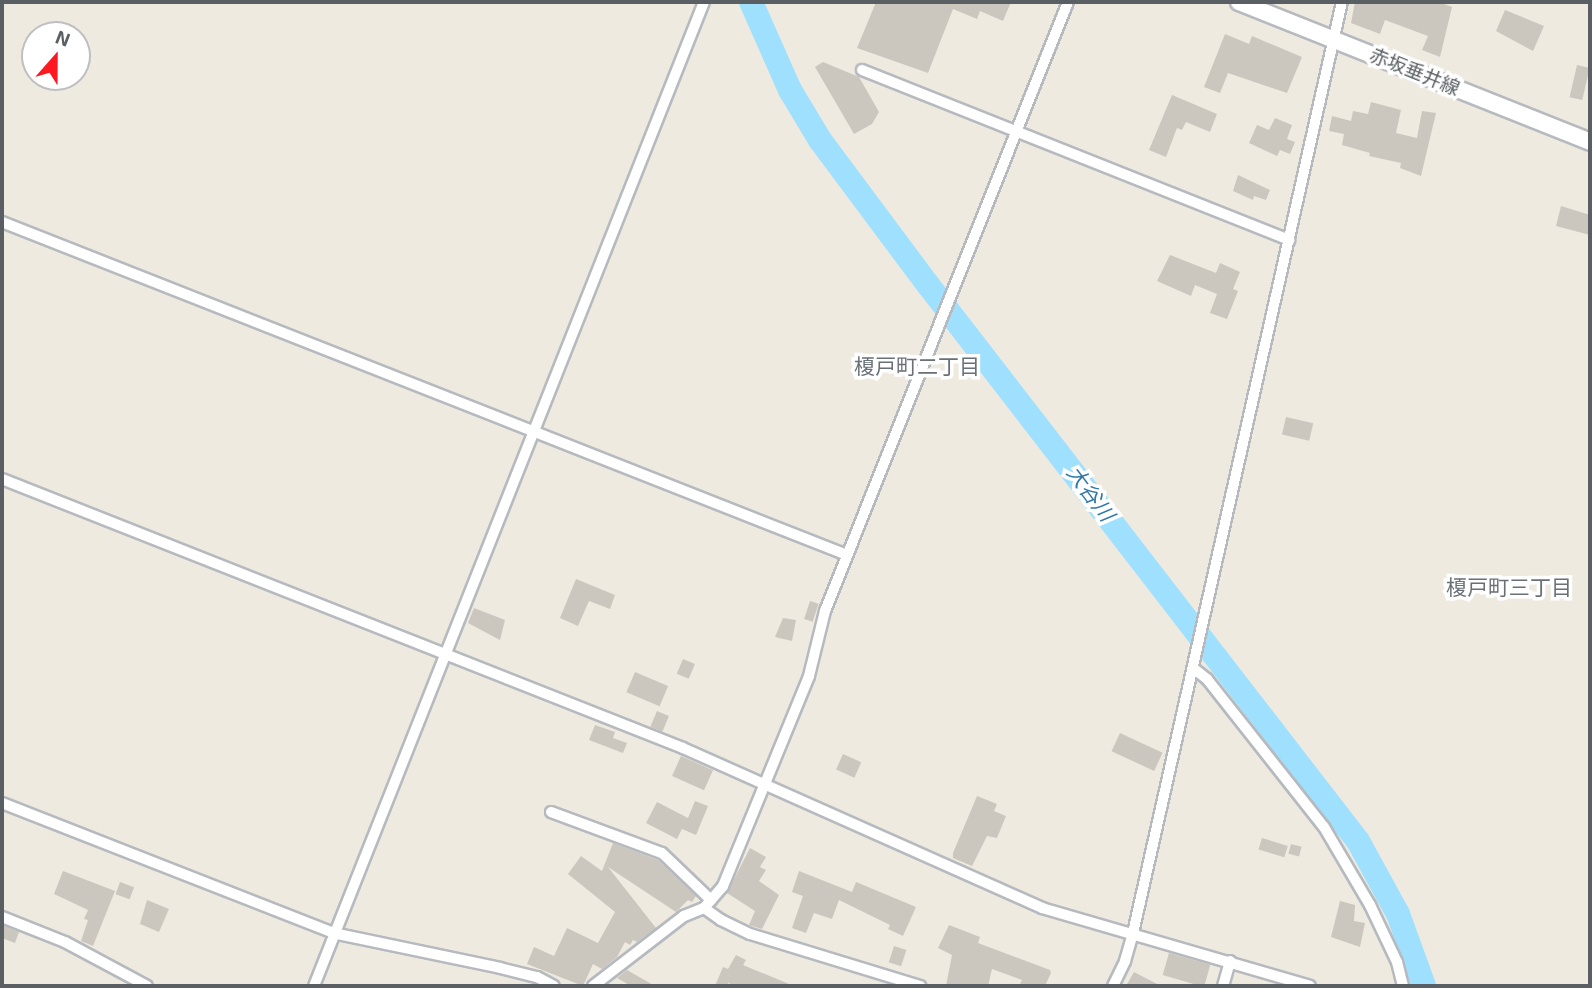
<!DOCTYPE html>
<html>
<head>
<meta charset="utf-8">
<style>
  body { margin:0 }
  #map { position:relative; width:1592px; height:988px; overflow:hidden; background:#eeeae0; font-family:"Exo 2","Noto Sans JP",sans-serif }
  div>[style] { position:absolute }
  .river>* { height:24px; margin:-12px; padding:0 12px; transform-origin:12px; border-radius:12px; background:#a0e0ff }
  .building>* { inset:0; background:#cbc7bf; transform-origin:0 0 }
  .roads { filter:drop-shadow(2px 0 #b6babf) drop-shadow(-2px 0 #b6babf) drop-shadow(0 2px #b6babf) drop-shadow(0 -2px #b6babf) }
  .minor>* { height:10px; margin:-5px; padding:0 5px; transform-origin:5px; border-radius:5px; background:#fff }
  .secondary>* { height:16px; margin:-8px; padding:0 8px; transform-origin:8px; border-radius:8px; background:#fff }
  span { translate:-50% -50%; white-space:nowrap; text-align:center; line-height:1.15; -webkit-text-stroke:7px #fff; paint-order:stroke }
  .street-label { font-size:19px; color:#595f63 }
  .neighbourhood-label { font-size:21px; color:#6a7176 }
  .water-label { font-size:21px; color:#2f78a9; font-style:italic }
  .frame { position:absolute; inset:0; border:4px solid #595f63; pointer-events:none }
  .north { position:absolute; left:21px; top:21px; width:70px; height:70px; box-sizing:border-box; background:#fff; border:2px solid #bdbfc1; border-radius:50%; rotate:21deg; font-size:19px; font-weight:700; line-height:28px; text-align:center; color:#595f63 }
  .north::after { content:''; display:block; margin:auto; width:24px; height:32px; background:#fc1922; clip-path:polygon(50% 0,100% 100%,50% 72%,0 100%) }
</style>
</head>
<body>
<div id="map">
  <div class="river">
    <i style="left:751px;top:2px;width:96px;rotate:66.1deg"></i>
    <i style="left:790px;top:90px;width:58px;rotate:59deg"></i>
    <i style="left:820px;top:140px;width:182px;rotate:53.3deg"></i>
    <i style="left:929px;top:286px;width:701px;rotate:52.3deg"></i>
    <i style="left:1358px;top:841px;width:83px;rotate:61.3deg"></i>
    <i style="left:1398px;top:914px;width:77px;rotate:70.1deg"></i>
  </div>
  <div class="building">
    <i style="clip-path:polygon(876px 2px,1011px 2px,1003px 21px,980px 11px,977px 19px,953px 9px,928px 73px,857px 48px)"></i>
    <i style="clip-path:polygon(1355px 2px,1439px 2px,1452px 7px,1440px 57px,1422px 50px,1428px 36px,1385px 20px,1380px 34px,1351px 23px)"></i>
    <i style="clip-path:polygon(1505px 10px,1544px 26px,1533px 51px,1496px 31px)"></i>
    <i style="clip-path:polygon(1225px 34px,1249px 44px,1252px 36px,1302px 57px,1287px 93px,1228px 73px,1220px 93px,1204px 87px)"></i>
    <i style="clip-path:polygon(823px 62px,859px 77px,879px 112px,872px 124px,854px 134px,815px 67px)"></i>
    <i style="left:1577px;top:65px;width:13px;height:33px;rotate:13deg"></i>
    <i style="clip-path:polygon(1172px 95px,1217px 114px,1210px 132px,1186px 122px,1182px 130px,1177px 128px,1166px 157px,1149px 150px)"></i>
    <i style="clip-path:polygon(1371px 102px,1401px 110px,1396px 133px,1417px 138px,1422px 111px,1436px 113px,1421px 176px,1400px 168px,1401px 163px,1369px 156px,1370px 153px,1342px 145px,1344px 134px,1329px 131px,1332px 116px,1351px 121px,1353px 111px,1368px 114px)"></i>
    <i style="clip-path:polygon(1275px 118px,1292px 125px,1287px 139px,1295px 142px,1290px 154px,1280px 150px,1277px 156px,1249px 143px,1257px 125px,1269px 130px)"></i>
    <i style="clip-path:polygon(1238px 175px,1270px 190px,1266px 200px,1254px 196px,1253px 200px,1233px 191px)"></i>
    <i style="clip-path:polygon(1561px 206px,1590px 215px,1590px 235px,1556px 226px)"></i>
    <i style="clip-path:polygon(1170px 255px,1216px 273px,1220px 263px,1240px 272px,1233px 289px,1238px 291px,1227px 319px,1210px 313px,1217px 294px,1195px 285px,1191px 296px,1157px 281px)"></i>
    <i style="left:1286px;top:417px;width:28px;height:18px;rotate:13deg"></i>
    <i style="clip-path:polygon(576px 579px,615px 595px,610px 609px,589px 601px,578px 626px,560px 618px)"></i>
    <i style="left:810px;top:601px;width:9px;height:19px;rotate:18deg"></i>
    <i style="clip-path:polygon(474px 608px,505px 620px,500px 640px,468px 623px)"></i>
    <i style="clip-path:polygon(783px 618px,796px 620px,792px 641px,775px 637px)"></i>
    <i style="left:683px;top:659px;width:13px;height:16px;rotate:23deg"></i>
    <i style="left:635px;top:672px;width:36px;height:22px;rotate:23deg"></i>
    <i style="left:657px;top:711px;width:13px;height:17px;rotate:23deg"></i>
    <i style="clip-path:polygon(595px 725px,615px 732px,613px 738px,627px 743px,623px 753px,589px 740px)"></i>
    <i style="left:1120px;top:733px;width:47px;height:20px;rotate:25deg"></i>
    <i style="left:843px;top:754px;width:20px;height:17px;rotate:24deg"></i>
    <i style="left:681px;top:756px;width:35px;height:22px;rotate:24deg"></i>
    <i style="clip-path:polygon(977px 796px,997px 804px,994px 811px,1006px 816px,997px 838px,987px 836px,972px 866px,953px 858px,953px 853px)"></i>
    <i style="clip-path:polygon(695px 801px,708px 806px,696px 835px,682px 829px,677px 839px,646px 823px,657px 802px,688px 818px)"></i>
    <i style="left:1262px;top:838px;width:27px;height:12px;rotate:17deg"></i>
    <i style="clip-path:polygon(613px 843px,658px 860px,696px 896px,692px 902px,688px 900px,676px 912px,608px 867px,656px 928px,637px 942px,633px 940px,630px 945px,625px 942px,617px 957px,602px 969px,593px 964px,583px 986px,527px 964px,534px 947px,554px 956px,567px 928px,598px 943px,615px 912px,568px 874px,581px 856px,602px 871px)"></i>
    <i style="left:1291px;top:844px;width:11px;height:10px;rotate:15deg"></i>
    <i style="clip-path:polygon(750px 848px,766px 857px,760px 867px,766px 870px,759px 881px,779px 895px,762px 929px,749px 925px,755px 911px,727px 893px)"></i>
    <i style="clip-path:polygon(63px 871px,115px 891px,93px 946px,81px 941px,88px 920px,84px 919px,88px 910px,54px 894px)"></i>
    <i style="clip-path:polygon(799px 871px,852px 892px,856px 882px,916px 907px,903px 936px,888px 929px,890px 925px,839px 900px,832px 919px,814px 913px,806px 933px,792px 928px,803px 896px,792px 892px)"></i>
    <i style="left:120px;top:882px;width:15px;height:13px;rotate:20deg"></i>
    <i style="clip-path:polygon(147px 900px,169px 909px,159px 932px,140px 924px)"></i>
    <i style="clip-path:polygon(1340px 901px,1355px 905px,1354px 921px,1365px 923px,1360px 947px,1331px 937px)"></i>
    <i style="clip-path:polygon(2px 925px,19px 932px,15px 943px,2px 938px)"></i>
    <i style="clip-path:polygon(949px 925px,980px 937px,978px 943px,1050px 970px,1051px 973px,1045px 986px,1019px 986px,1022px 980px,992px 969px,988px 986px,946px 986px,952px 955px,938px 948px)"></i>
    <i style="left:894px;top:946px;width:13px;height:17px;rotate:18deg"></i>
    <i style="left:1169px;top:953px;width:43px;height:23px;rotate:16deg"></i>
    <i style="clip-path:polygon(736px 955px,746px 960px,743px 965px,794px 986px,736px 986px,728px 983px,727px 986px,715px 986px,723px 967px,728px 969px)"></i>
    <i style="clip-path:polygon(627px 970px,655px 986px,631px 986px,617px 978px)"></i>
    <i style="clip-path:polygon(1134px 972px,1161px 986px,1126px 986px)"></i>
  </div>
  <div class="roads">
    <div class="minor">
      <i style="left:862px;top:70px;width:460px;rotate:21.7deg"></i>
      <i style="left:2px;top:222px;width:908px;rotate:21.51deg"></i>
      <i style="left:2px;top:479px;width:732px;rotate:21.55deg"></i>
      <i style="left:683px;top:748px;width:393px;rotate:24deg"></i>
      <i style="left:1042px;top:908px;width:279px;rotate:16.2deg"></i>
      <i style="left:1193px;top:668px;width:18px;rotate:38deg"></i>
      <i style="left:1207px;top:679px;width:189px;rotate:51.7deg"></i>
      <i style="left:1324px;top:827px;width:91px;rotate:59.5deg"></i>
      <i style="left:1370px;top:905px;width:63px;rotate:64.7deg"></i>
      <i style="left:1397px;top:962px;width:25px;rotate:76deg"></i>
      <i style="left:2px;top:803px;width:356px;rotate:21.4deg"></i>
      <i style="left:333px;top:933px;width:171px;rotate:11.8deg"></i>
      <i style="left:500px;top:968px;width:38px;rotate:14deg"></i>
      <i style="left:537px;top:977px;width:19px;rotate:28deg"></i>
      <i style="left:551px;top:812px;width:118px;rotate:20.3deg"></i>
      <i style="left:662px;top:853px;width:68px;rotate:43.8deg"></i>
      <i style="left:704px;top:908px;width:21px;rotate:35deg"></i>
      <i style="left:721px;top:920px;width:32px;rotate:26deg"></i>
      <i style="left:750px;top:934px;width:178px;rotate:17deg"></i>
      <i style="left:2px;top:917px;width:68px;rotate:21.6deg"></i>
      <i style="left:65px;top:942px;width:93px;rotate:28.2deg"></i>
      <i style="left:314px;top:986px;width:1058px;rotate:-68.38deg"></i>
      <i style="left:593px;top:986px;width:115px;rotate:-37.6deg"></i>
      <i style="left:684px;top:916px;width:22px;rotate:-22deg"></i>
      <i style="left:704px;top:908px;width:29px;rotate:-49deg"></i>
      <i style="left:723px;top:886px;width:227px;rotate:-67.7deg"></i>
      <i style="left:809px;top:676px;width:67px;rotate:-76.2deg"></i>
      <i style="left:825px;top:611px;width:656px;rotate:-68.25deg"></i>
      <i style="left:1113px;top:986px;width:28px;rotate:-64deg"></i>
      <i style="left:1125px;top:961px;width:29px;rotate:-74deg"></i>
      <i style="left:1133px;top:933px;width:954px;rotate:-77.35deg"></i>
      <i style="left:1223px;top:986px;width:26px;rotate:-74deg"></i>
    </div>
    <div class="secondary">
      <i style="left:1239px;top:2px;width:378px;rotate:21.7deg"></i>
    </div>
  </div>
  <div class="street-label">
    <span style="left:1415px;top:71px;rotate:22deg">赤坂垂井線</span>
  </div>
  <div class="neighbourhood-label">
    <span style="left:917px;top:366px">榎戸町二丁目</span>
    <span style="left:1509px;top:587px">榎戸町三丁目</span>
  </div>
  <div class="water-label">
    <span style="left:1091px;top:493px;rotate:53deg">大谷川</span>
  </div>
  <div class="frame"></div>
  <div class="north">N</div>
</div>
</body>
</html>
